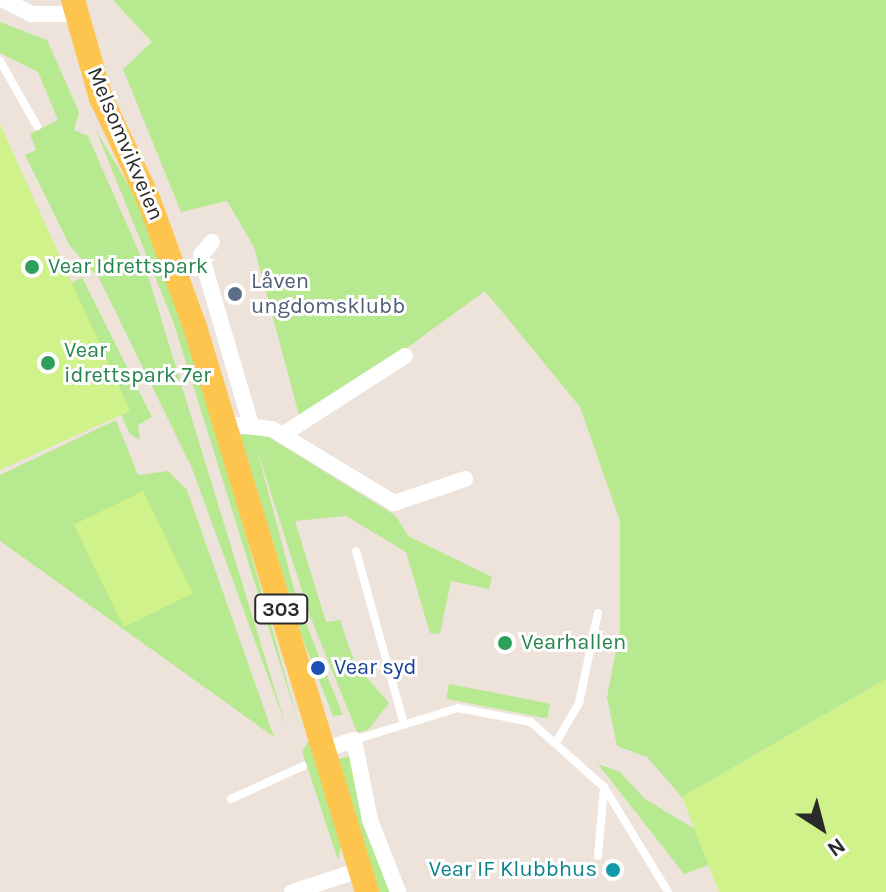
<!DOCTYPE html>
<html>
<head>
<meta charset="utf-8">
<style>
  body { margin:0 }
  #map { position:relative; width:886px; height:892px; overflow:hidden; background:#ede3da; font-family:Karla,sans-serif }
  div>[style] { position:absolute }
  .green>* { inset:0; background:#b7e991; transform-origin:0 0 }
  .pitch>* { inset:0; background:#cff28b; transform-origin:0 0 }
  .service>* { height:8px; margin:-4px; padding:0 4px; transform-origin:4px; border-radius:4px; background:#fff }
  .minor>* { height:16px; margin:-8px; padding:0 8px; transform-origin:8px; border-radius:8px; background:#fff }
  .primary>* { height:24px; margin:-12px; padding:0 12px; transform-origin:12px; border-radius:12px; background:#fec54e }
  .dots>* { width:22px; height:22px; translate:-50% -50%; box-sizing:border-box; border:4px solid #fff; border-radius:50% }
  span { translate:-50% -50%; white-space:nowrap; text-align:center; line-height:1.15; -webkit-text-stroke:6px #fff; paint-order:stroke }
  .shield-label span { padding:2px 6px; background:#fff; border:2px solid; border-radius:6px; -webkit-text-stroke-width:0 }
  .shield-label { font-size:20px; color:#2a2a2a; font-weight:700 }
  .street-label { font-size:22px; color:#2a2a2a }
  .leisure-label { font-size:22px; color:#27864d }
  .left { translate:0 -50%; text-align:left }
  .service-label { font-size:22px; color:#4e5e75 }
  .transit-label { font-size:22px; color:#164399 }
  .culture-label { font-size:22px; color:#0d838f }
  .right { translate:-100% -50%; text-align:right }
  .north { position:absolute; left:782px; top:788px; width:80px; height:80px; -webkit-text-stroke:6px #fff; paint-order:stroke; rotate:144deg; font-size:22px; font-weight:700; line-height:32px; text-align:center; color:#2a2a2a }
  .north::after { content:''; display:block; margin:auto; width:28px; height:36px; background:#2a2a2a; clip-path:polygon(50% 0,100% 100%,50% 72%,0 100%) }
</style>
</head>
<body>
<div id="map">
  <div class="green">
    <i style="clip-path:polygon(113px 0,886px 0,886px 679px,682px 797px,647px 757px,617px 746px,607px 697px,620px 630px,620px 521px,580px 407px,485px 291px,382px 366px,299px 415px,254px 247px,227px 201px,181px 212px,123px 69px,152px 42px)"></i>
    <i style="clip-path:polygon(0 22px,47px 40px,79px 112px,74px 130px,88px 136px,145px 266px,286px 726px,191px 466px,99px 278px,70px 246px,25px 155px,36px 150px,30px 134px,58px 120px,38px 72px,0 53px)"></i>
    <i style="clip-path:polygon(96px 130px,140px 205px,203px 384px,300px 728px,173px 321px)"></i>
    <i style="clip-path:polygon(82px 277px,152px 417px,138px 425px,140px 440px,130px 434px,64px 288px)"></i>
    <i style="clip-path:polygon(116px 420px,138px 475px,168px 471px,187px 490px,274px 737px,0 541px,0 475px)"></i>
    <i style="clip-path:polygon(254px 428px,396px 516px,408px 536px,492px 577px,489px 589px,451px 581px,440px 634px,430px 633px,406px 552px,346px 516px,295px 521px,326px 622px,340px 620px,355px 664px,389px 703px,368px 730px,357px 732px,310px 616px,256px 446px,298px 604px,343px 715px,333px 716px,302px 637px,240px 436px)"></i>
    <i style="left:449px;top:684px;width:103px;height:15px;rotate:11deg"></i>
    <i style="clip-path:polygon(310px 739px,341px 847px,338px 860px,302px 751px)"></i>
    <i style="left:349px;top:756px;width:142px;height:13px;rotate:73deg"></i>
    <i style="clip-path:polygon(598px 764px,620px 772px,645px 799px,695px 829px,709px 865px,684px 874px)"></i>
  </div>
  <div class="pitch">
    <i style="clip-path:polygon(0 124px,130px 411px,0 470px)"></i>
    <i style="left:143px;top:491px;width:114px;height:77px;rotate:64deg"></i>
    <i style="clip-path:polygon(886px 679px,886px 892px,719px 892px,682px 797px)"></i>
  </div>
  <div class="service">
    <i style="left:0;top:61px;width:75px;rotate:60.4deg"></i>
    <i style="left:356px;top:551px;width:180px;rotate:74.5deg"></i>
    <i style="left:558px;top:739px;width:42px;rotate:-59.7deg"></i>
    <i style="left:579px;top:703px;width:92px;rotate:-78.1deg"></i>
    <i style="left:354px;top:740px;width:109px;rotate:-17.1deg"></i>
    <i style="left:458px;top:708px;width:74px;rotate:10.9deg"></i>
    <i style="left:531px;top:722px;width:98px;rotate:41.7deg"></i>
    <i style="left:604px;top:787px;width:123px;rotate:58.6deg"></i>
    <i style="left:231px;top:799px;width:79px;rotate:-24.6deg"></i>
    <i style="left:598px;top:856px;width:68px;rotate:-85deg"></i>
  </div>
  <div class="minor">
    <i style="left:4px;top:0;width:31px;rotate:27deg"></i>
    <i style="left:32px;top:14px;width:44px"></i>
    <i style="left:212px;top:242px;width:17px;rotate:130deg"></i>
    <i style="left:201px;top:255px;width:174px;rotate:73.6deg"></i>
    <i style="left:226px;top:424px;width:46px;rotate:6.2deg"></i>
    <i style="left:272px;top:429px;width:143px;rotate:31.2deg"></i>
    <i style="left:394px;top:503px;width:75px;rotate:-18.7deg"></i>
    <i style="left:282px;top:435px;width:146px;rotate:-32.7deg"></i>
    <i style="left:325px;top:749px;width:30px;rotate:-17deg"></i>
    <i style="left:354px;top:740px;width:82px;rotate:78.7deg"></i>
    <i style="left:370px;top:820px;width:77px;rotate:68.7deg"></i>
    <i style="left:292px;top:892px;width:71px;rotate:-17.9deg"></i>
  </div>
  <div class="primary">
    <i style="left:73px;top:0;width:102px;rotate:74.1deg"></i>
    <i style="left:101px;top:98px;width:110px;rotate:64.8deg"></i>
    <i style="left:148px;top:198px;width:137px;rotate:70deg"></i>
    <i style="left:195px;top:327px;width:591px;rotate:73.07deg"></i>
  </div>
  <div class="dots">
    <i style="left:32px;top:267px;background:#2e9e5b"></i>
    <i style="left:235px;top:294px;background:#5c6f8a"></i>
    <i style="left:48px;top:363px;background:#2e9e5b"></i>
    <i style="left:505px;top:643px;background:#2e9e5b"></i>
    <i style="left:318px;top:668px;background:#1a4fb4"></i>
    <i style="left:613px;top:870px;background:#0f9aa8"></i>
  </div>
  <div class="shield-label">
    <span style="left:281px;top:609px">303</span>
  </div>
  <div class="street-label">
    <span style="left:125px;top:144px;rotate:67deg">Melsomvikveien</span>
  </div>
  <div class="leisure-label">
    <span class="left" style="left:48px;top:267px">Vear Idrettspark</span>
    <span class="left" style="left:64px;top:363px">Vear<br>idrettspark 7er</span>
    <span class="left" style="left:521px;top:643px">Vearhallen</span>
  </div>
  <div class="service-label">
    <span class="left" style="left:251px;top:294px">Låven<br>ungdomsklubb</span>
  </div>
  <div class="transit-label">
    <span class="left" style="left:334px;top:668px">Vear syd</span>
  </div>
  <div class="culture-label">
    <span class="right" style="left:597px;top:870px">Vear IF Klubbhus</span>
  </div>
  <div class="north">N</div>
</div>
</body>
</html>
